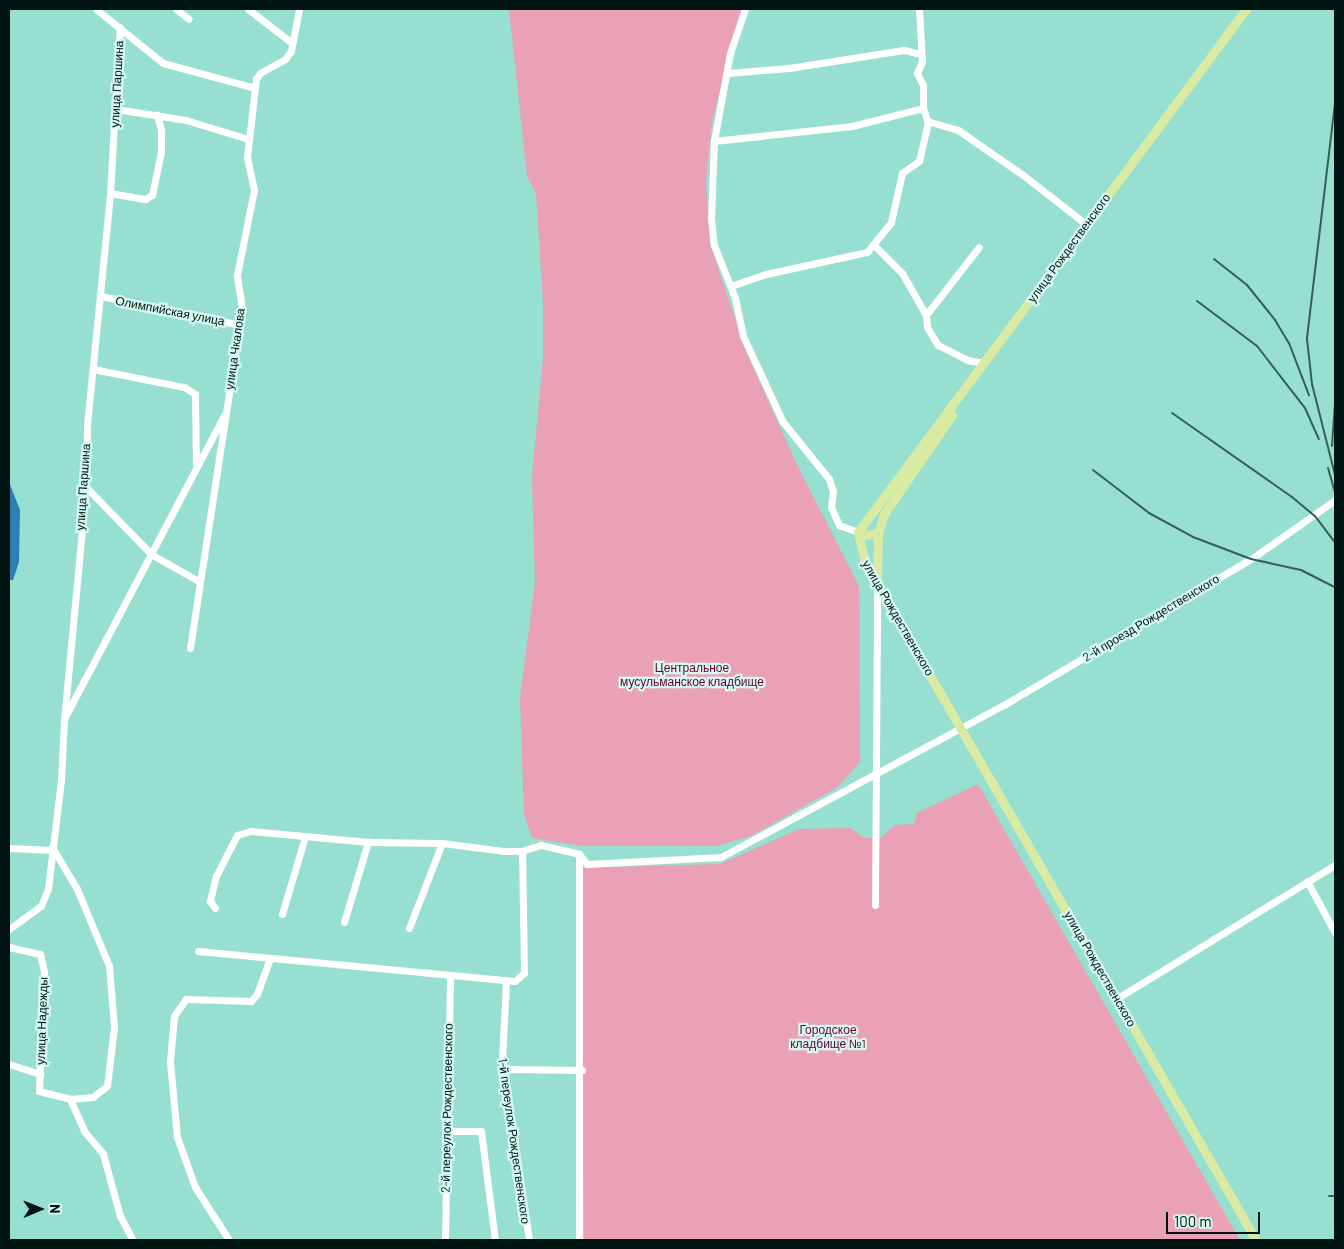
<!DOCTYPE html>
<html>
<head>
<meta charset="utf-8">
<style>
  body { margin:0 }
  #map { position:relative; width:1344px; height:1249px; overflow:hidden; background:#96dfd1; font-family:Barlow,sans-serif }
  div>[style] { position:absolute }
  .green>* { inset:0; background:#eaa0b5 }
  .water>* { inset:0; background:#2d7fb3 }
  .minor>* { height:7px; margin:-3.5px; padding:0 3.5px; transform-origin:3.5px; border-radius:3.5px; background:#fff }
  .major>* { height:9px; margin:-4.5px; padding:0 4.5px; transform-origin:4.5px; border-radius:4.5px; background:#d9eba3 }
  .rail>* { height:2px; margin:-1px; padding:0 1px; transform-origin:1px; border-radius:1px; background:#365e57 }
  span { translate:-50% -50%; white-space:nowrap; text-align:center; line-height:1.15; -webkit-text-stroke:4.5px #d5f8f0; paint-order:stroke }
  .street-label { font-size:12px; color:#001511 }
  .park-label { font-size:12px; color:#670031 }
  .frame { position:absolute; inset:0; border:10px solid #001511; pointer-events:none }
  .north { position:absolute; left:15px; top:1184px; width:50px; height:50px; -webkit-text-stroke:4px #d5f8f0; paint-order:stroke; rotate:89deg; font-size:14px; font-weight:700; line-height:20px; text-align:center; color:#001511 }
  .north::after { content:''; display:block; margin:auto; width:18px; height:22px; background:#001511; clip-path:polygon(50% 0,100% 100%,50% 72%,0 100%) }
  .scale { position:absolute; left:1166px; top:1212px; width:94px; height:22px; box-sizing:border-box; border:2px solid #001511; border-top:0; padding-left:6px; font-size:15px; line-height:18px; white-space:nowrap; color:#001511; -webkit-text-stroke:4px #d5f8f0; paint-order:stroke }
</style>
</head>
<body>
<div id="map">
  <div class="green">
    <i style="clip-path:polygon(509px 9px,741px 9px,712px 121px,706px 182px,710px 244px,747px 354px,799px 469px,859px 586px,860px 762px,838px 787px,751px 836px,717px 846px,582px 846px,532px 838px,524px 814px,520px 698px,535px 582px,532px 477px,543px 358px,543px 301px,536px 194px,527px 176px)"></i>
    <i style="clip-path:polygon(978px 784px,1240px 1240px,584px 1240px,582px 868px,720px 864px,799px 829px,850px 828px,864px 838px,881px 838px,894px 825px,914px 824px,917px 813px)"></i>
  </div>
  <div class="water">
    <i style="clip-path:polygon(9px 482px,20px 510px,19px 562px,13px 580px,9px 580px)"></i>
  </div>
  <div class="minor">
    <i style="left:96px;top:9px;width:86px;rotate:38.9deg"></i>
    <i style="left:163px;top:63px;width:95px;rotate:15.2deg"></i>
    <i style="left:176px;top:9px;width:16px;rotate:38deg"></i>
    <i style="left:248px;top:9px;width:56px;rotate:37.7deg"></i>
    <i style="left:745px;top:9px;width:46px;rotate:108.8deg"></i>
    <i style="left:730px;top:53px;width:89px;rotate:100.3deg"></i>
    <i style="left:714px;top:141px;width:77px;rotate:92.2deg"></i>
    <i style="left:711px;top:218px;width:27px;rotate:84deg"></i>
    <i style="left:714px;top:245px;width:57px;rotate:68.4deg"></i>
    <i style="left:735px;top:298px;width:39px;rotate:78deg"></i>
    <i style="left:743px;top:336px;width:95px;rotate:65.1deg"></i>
    <i style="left:783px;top:422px;width:73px;rotate:51.1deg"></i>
    <i style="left:829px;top:479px;width:13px;rotate:72deg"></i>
    <i style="left:833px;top:491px;width:16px;rotate:97deg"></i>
    <i style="left:831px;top:507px;width:20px;rotate:66deg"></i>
    <i style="left:839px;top:525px;width:20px;rotate:20deg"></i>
    <i style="left:728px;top:73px;width:61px;rotate:-4.7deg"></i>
    <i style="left:789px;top:68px;width:116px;rotate:-8.9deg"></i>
    <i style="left:904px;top:50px;width:17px;rotate:13deg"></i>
    <i style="left:116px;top:109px;width:71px;rotate:8.9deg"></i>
    <i style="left:186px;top:120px;width:65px;rotate:17deg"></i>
    <i style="left:927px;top:121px;width:32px;rotate:16deg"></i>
    <i style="left:958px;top:130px;width:79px;rotate:34.7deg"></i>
    <i style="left:1023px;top:175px;width:80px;rotate:37.9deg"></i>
    <i style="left:714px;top:141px;width:139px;rotate:-6.2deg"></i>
    <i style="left:852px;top:126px;width:73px;rotate:-14.2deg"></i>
    <i style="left:110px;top:193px;width:36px;rotate:10deg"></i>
    <i style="left:145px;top:199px;width:8px;rotate:-30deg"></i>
    <i style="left:152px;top:195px;width:44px;rotate:-78.2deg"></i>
    <i style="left:161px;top:152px;width:22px;rotate:-90deg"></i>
    <i style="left:161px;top:130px;width:16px;rotate:-105deg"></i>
    <i style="left:873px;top:244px;width:41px;rotate:45deg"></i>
    <i style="left:902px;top:273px;width:48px;rotate:60.3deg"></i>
    <i style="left:926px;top:315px;width:12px;rotate:85deg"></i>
    <i style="left:927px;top:327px;width:21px;rotate:59deg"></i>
    <i style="left:938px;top:345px;width:33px;rotate:27deg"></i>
    <i style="left:967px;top:360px;width:17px;rotate:10deg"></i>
    <i style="left:731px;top:286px;width:37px;rotate:-19deg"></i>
    <i style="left:766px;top:274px;width:103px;rotate:-12.3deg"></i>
    <i style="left:867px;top:252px;width:38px;rotate:-51deg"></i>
    <i style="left:891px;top:222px;width:50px;rotate:-77.3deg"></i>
    <i style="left:902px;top:173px;width:21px;rotate:-35deg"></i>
    <i style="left:919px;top:161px;width:39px;rotate:-77deg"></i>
    <i style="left:928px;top:123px;width:16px;rotate:-108deg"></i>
    <i style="left:923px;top:108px;width:23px;rotate:-90deg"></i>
    <i style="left:923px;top:85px;width:13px;rotate:-117deg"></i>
    <i style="left:917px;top:73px;width:12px;rotate:-66deg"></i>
    <i style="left:922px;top:62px;width:53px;rotate:-93.2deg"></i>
    <i style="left:101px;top:296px;width:142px;rotate:11.8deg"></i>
    <i style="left:926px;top:315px;width:86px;rotate:-52.1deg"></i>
    <i style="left:93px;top:369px;width:93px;rotate:11.2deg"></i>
    <i style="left:184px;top:387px;width:13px;rotate:32deg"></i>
    <i style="left:195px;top:394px;width:71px;rotate:89.2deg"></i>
    <i style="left:86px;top:487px;width:93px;rotate:45.9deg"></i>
    <i style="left:151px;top:554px;width:56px;rotate:29.7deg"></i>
    <i style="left:190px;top:648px;width:344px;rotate:-81.3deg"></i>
    <i style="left:242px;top:308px;width:33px;rotate:-99deg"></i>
    <i style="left:237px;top:275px;width:87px;rotate:-78.7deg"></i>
    <i style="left:254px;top:190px;width:34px;rotate:-102deg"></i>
    <i style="left:247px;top:157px;width:79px;rotate:-83.4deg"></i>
    <i style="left:256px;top:79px;width:7px;rotate:-56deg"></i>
    <i style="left:260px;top:73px;width:29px;rotate:-29deg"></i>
    <i style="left:285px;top:59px;width:10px;rotate:-53deg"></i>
    <i style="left:291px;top:51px;width:43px;rotate:-79.2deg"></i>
    <i style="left:65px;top:717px;width:341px;rotate:-62.2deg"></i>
    <i style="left:52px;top:847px;width:49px;rotate:59.2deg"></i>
    <i style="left:77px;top:889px;width:83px;rotate:67.4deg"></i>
    <i style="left:109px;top:966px;width:61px;rotate:85.3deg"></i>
    <i style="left:114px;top:1027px;width:59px;rotate:96.8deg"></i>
    <i style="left:107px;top:1086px;width:18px;rotate:142deg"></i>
    <i style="left:93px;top:1097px;width:23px;rotate:175deg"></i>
    <i style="left:9px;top:848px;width:43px;rotate:2.7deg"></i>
    <i style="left:579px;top:854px;width:386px;rotate:90deg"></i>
    <i style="left:1307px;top:881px;width:59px;rotate:61.7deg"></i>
    <i style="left:875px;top:905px;width:322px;rotate:-89.6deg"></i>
    <i style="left:215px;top:908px;width:9px;rotate:-126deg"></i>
    <i style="left:210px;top:901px;width:26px;rotate:-77deg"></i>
    <i style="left:216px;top:876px;width:46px;rotate:-62.9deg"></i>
    <i style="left:237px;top:835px;width:15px;rotate:-16deg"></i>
    <i style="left:251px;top:831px;width:118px;rotate:5.4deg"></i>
    <i style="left:368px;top:842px;width:74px;rotate:0.8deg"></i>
    <i style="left:442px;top:843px;width:63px;rotate:7.4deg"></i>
    <i style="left:504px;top:851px;width:18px"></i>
    <i style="left:522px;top:851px;width:20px;rotate:-18deg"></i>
    <i style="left:541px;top:845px;width:39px;rotate:13deg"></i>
    <i style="left:579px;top:854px;width:13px;rotate:51deg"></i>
    <i style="left:587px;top:864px;width:134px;rotate:-3deg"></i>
    <i style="left:721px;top:857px;width:319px;rotate:-28.3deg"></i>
    <i style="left:1002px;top:706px;width:289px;rotate:-30.6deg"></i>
    <i style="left:1251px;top:559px;width:103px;rotate:-35.1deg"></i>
    <i style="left:282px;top:914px;width:80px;rotate:-73.4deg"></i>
    <i style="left:344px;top:922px;width:84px;rotate:-73.3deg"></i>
    <i style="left:409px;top:928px;width:91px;rotate:-68.8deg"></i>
    <i style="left:9px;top:929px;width:39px;rotate:-36deg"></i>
    <i style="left:41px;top:906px;width:18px;rotate:-68deg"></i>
    <i style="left:48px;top:889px;width:110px;rotate:-83.2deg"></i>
    <i style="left:61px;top:780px;width:60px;rotate:-87.1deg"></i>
    <i style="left:64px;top:720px;width:234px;rotate:-84.6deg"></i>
    <i style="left:86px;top:487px;width:62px;rotate:-89.1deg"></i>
    <i style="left:87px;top:425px;width:233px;rotate:-84.3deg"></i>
    <i style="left:110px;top:193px;width:166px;rotate:-86.6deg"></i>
    <i style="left:9px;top:947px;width:32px;rotate:13deg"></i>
    <i style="left:40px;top:954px;width:17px;rotate:77deg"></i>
    <i style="left:44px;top:971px;width:120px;rotate:92.4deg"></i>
    <i style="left:39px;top:1091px;width:32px;rotate:14deg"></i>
    <i style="left:70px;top:1099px;width:35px;rotate:66deg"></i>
    <i style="left:84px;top:1131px;width:30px;rotate:50deg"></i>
    <i style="left:103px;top:1154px;width:64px;rotate:74.7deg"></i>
    <i style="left:120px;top:1216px;width:27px;rotate:62deg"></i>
    <i style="left:198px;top:951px;width:318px;rotate:5.4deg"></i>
    <i style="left:515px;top:981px;width:12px;rotate:-42deg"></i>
    <i style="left:524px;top:973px;width:122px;rotate:-90.9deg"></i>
    <i style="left:506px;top:981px;width:78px;rotate:92.9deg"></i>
    <i style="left:502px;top:1059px;width:183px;rotate:81.5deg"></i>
    <i style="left:1116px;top:999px;width:257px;rotate:-31.5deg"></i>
    <i style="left:9px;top:1064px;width:33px;rotate:18deg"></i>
    <i style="left:503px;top:1069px;width:79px;rotate:0.7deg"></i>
    <i style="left:447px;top:1131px;width:34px"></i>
    <i style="left:481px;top:1131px;width:110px;rotate:82.7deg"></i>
    <i style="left:229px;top:1240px;width:63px;rotate:-122.7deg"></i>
    <i style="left:195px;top:1187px;width:53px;rotate:-109.8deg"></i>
    <i style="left:177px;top:1137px;width:76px;rotate:-95.3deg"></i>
    <i style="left:170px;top:1061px;width:45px;rotate:-84.9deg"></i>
    <i style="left:174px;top:1016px;width:21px;rotate:-55deg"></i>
    <i style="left:186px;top:999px;width:65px;rotate:1.8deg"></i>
    <i style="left:251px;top:1001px;width:9px;rotate:-49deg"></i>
    <i style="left:257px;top:994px;width:38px;rotate:-70deg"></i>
    <i style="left:445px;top:1240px;width:264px;rotate:-88.9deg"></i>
  </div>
  <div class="major">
    <i style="left:1246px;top:9px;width:651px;rotate:126.57deg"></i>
    <i style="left:858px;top:532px;width:32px;rotate:77deg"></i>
    <i style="left:865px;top:563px;width:782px;rotate:59.99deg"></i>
    <i style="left:858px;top:532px;width:9px;rotate:18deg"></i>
    <i style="left:867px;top:535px;width:11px;rotate:-10deg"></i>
    <i style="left:877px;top:580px;width:47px;rotate:-88.8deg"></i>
    <i style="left:878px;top:533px;width:20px;rotate:-72deg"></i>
    <i style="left:884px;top:514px;width:120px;rotate:-55.5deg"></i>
  </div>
  <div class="rail">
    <i style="left:1335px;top:103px;width:238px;rotate:96.8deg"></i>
    <i style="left:1307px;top:339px;width:45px;rotate:83.7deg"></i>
    <i style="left:1312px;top:384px;width:94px;rotate:75.8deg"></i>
    <i style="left:1214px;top:259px;width:42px;rotate:38.2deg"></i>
    <i style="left:1247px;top:285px;width:45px;rotate:51.3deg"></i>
    <i style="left:1275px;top:320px;width:27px;rotate:59deg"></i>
    <i style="left:1289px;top:343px;width:56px;rotate:69deg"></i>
    <i style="left:1197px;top:301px;width:75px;rotate:36.9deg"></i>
    <i style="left:1257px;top:346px;width:78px;rotate:52.3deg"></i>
    <i style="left:1305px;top:408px;width:34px;rotate:66deg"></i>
    <i style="left:1172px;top:413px;width:146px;rotate:35deg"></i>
    <i style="left:1292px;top:497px;width:30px;rotate:40deg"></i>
    <i style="left:1315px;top:516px;width:34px;rotate:53deg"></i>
    <i style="left:1332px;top:446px;width:39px;rotate:-86deg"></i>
    <i style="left:1328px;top:468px;width:25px;rotate:74deg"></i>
    <i style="left:1093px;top:470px;width:71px;rotate:37.5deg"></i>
    <i style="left:1149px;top:513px;width:50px;rotate:28.6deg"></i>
    <i style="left:1193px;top:537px;width:62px;rotate:20.8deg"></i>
    <i style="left:1251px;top:559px;width:51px;rotate:12.4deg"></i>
    <i style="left:1301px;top:570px;width:38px;rotate:27deg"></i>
    <i style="left:1329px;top:1196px;width:6px"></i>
  </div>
  <div class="street-label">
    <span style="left:117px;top:84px;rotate:-87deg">улица Паршина</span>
    <span style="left:1069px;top:248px;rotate:-54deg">улица Рождественского</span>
    <span style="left:170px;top:311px;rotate:11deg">Олимпийская улица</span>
    <span style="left:235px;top:349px;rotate:-82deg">улица Чкалова</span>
    <span style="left:83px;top:487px;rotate:-86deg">улица Паршина</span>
    <span style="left:898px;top:618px;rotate:60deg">улица Рождественского</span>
    <span style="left:1151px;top:618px;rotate:-31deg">2-й проезд Рождественского</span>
    <span style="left:1100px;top:969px;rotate:60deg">улица Рождественского</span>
    <span style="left:42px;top:1021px;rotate:-88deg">улица Надежды</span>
    <span style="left:447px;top:1108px;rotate:-89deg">2-й переулок Рождественского</span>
    <span style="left:514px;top:1141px;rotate:82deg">1-й переулок Рождественского</span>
  </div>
  <div class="park-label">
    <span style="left:692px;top:675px">Центральное<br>мусульманское кладбище</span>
    <span style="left:828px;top:1037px">Городское<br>кладбище №1</span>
  </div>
  <div class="frame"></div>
  <div class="north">N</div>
  <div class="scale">100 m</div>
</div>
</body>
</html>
